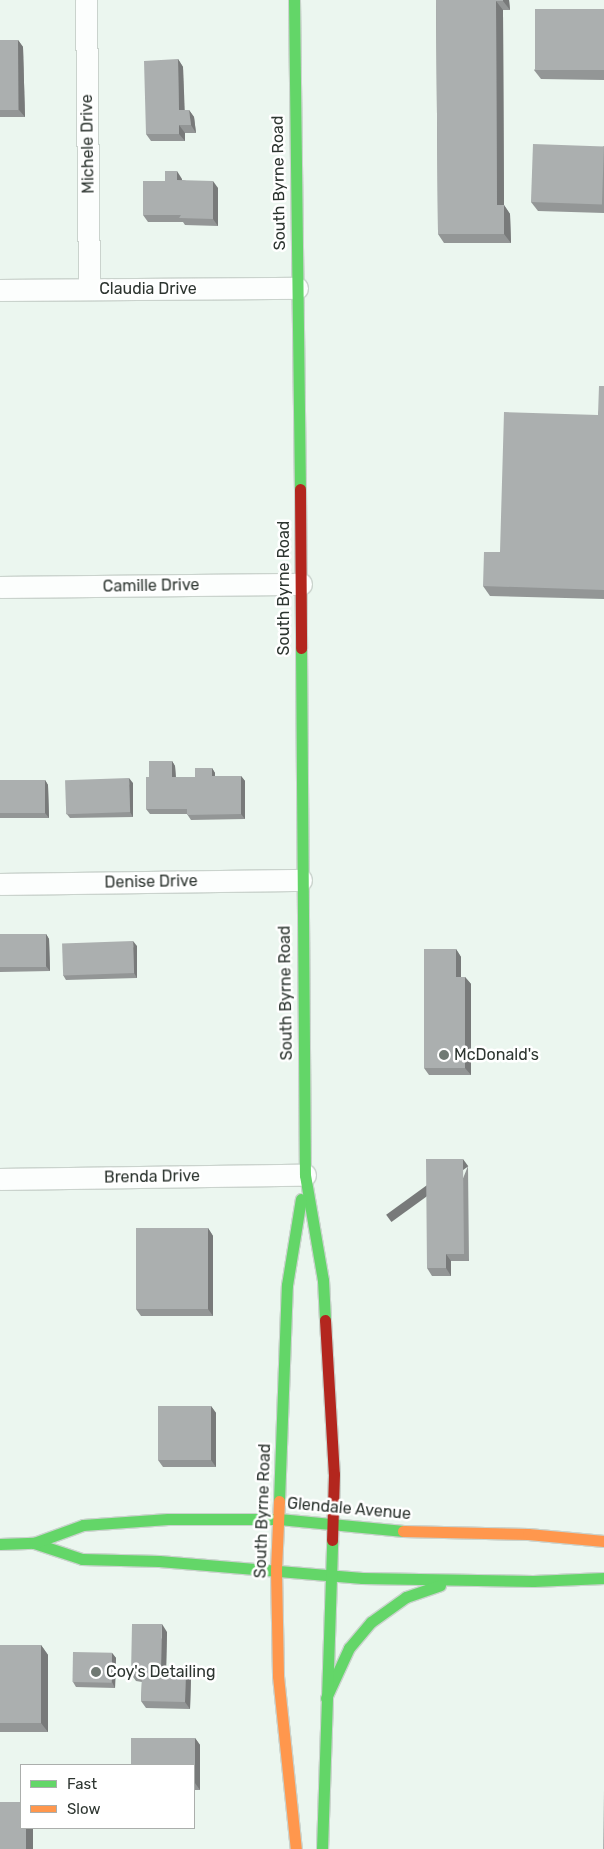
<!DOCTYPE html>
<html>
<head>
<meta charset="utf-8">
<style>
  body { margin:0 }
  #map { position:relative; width:604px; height:1849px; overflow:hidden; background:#ebf6ef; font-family:Rubik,sans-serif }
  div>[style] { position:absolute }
  .roads { filter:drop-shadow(1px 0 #cad3cd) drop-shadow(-1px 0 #cad3cd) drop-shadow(0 1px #cad3cd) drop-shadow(0 -1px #cad3cd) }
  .street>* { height:21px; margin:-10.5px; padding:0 10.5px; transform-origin:10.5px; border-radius:10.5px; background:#fcfefd }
  .fast>* { height:11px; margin:-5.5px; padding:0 5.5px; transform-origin:5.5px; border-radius:5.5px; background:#63d668 }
  .slow>* { height:11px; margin:-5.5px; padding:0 5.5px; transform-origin:5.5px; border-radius:5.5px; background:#ff974d }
  .jam>* { height:11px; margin:-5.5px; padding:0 5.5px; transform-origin:5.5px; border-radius:5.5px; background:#b3261e }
  .wall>* { inset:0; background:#939696 }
  .shaded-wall>* { inset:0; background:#787a7a; transform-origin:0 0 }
  .building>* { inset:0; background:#abafaf; transform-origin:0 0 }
  .dots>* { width:14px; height:14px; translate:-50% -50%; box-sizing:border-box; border:2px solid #fff; border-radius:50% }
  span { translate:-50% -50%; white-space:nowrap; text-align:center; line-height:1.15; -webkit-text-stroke:5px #fff; paint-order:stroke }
  .street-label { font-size:16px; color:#2d3530 }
  .poi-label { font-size:16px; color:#2d3530 }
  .left { translate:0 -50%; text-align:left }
  .legend { position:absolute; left:20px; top:1764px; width:175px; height:65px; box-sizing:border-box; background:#fff; border:1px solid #abaeac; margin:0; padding:6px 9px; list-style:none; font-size:15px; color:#2d3530 }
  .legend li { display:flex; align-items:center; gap:10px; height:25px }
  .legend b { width:25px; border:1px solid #abaeac }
</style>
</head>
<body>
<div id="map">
  <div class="roads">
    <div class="street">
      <i style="left:86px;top:0;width:289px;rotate:89.4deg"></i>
      <i style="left:0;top:290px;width:297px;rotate:-0.4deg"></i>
      <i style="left:0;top:587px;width:301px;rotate:-0.6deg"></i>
      <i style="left:0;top:884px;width:301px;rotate:-0.8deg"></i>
      <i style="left:0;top:1179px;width:305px;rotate:-0.8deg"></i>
    </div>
    <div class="fast">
      <i style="left:294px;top:0;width:489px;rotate:89.3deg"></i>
      <i style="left:301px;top:648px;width:527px;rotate:89.57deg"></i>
      <i style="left:305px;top:1175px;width:107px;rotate:80.3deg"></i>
      <i style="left:323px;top:1280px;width:40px;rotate:87.1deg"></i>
      <i style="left:279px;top:1501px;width:216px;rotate:-87.9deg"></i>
      <i style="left:287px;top:1285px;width:87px;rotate:-80.8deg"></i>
      <i style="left:34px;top:1543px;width:51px;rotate:18.4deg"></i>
      <i style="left:82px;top:1559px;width:77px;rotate:1.5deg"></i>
      <i style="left:159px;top:1561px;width:204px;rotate:4.8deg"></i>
      <i style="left:362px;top:1578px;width:171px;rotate:1deg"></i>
      <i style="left:533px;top:1581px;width:71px;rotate:-2.4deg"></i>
      <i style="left:0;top:1544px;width:34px;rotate:-2deg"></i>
      <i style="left:34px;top:1543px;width:52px;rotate:-20.2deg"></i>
      <i style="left:83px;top:1525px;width:85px;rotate:-4deg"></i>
      <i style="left:168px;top:1519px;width:111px"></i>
      <i style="left:279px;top:1519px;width:125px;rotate:5.5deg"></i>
      <i style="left:326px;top:1698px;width:55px;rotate:-65.3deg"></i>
      <i style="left:349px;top:1648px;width:34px;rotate:-50deg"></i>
      <i style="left:371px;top:1622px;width:43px;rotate:-35.5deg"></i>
      <i style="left:406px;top:1597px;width:36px;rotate:-19deg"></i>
      <i style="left:322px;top:1849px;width:309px;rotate:-88.1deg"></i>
    </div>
    <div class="slow">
      <i style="left:279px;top:1501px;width:69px;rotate:92.5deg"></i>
      <i style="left:276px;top:1570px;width:106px;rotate:88.9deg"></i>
      <i style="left:278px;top:1676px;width:174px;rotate:84.1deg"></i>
      <i style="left:403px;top:1531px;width:125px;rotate:1.4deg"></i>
      <i style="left:528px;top:1534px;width:76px;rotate:5.3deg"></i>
    </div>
    <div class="jam">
      <i style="left:300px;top:489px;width:159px;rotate:89.6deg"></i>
      <i style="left:325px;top:1320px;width:154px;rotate:86.7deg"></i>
      <i style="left:334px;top:1474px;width:66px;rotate:91.7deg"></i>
    </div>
  </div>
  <div class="wall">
    <i style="clip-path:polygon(436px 0,509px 0,510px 10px,503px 10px,504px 205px,510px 214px,511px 243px,444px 243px,438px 234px)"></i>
    <i style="clip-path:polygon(604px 9px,604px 80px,541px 79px,534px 70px)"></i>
    <i style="clip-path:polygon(0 40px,18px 40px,23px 47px,25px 117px,0 117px)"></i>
    <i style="clip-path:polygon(178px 59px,183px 67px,184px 110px,189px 110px,194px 117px,196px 133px,185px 133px,185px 141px,151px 141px,146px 134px)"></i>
    <i style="clip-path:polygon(604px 146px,604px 213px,538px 211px,531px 202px)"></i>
    <i style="clip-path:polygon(182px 179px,182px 180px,218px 188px,218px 226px,185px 225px,183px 222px,148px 222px,143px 215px,165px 181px)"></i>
    <i style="clip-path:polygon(604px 386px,604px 599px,490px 596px,483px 586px,500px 552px,598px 415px)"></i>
    <i style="clip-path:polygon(172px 761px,175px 766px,176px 777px,195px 777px,212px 768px,215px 773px,215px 776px,241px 776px,245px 781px,245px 819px,191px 820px,187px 814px,150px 814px,146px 809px,149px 777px)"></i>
    <i style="clip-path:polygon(45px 780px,48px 785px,49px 818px,0 818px,0 781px)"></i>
    <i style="clip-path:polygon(133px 783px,133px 817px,70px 818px,66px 813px)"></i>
    <i style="clip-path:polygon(0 934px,46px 934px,49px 939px,50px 971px,0 972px)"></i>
    <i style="clip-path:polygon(137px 946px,137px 978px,66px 980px,63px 975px)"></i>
    <i style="clip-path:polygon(456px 949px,461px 957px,461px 977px,465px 977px,471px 984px,471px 1075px,429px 1075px,424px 1068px)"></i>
    <i style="clip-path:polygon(468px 1166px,469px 1261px,451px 1261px,451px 1276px,432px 1276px,427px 1268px)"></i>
    <i style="clip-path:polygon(208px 1228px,213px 1236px,213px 1316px,141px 1316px,136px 1309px)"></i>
    <i style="clip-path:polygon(211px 1406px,216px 1413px,216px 1467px,163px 1467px,158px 1460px)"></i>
    <i style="clip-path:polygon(167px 1632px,166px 1669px,186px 1670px,191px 1677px,190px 1709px,146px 1708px,141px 1701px,142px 1682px,136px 1681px,131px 1674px)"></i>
    <i style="clip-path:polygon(0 1645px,41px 1645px,48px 1655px,48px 1732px,0 1732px)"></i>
    <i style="clip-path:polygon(112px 1653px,116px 1658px,115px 1688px,76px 1687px,73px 1682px)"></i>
    <i style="clip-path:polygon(195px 1738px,200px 1745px,200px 1790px,194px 1790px)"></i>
  </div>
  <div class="shaded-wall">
    <i style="clip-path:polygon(503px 0,509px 0,510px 10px,503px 1px)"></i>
    <i style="clip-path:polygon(496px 1px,503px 10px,504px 205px,510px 214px,511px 243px,504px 234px,497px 205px)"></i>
    <i style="clip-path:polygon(18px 40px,23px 47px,25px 117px,19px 110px)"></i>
    <i style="clip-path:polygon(178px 59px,183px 67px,185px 117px,179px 110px)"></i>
    <i style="clip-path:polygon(189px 110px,194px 117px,196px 133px,191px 125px)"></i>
    <i style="clip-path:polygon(179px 125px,185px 133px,185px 141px,179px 134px)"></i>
    <i style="clip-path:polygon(177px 171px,182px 179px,182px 187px,177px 180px)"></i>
    <i style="clip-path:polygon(213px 181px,218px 188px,218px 226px,213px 219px)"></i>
    <i style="clip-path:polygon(172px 761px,175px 766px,176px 782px,172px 777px)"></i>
    <i style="clip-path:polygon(212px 768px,215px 773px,215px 782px,212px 776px)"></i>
    <i style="clip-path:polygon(241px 776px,245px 781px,245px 819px,241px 814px)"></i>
    <i style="clip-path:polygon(129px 778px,133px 783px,133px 817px,130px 812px)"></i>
    <i style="clip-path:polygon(45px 780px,48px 785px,49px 818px,45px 813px)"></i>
    <i style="clip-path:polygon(46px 934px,49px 939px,50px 971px,46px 966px)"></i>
    <i style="clip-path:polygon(133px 941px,137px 946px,137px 978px,134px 973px)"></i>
    <i style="clip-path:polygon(456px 949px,461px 957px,461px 984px,456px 977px)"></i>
    <i style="clip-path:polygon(465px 977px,471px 984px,471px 1075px,465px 1068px)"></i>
    <i style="left:463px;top:1159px;width:9px;height:95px;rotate:54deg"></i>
    <i style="clip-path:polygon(208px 1228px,213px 1236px,213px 1316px,208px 1309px)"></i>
    <i style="clip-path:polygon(446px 1254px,451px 1261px,451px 1276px,446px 1268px)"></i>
    <i style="clip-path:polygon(211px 1406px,216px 1413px,216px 1467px,211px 1460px)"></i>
    <i style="clip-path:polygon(162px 1624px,167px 1632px,166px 1676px,161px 1669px)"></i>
    <i style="clip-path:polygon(41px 1645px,48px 1655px,48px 1732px,41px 1723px)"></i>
    <i style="clip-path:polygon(112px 1653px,116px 1658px,115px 1688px,112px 1682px)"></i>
    <i style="clip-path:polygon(186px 1670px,191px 1677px,190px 1709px,185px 1702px)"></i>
    <i style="clip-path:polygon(195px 1738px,200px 1745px,200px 1790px,195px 1783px)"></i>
    <i style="left:26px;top:1828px;width:7px;height:21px"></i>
  </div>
  <div class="building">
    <i style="clip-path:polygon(436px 0,503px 0,503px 1px,496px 1px,497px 205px,504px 205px,504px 234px,438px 234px)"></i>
    <i style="left:535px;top:9px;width:69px;height:61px"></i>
    <i style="left:0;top:40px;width:18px;height:70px"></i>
    <i style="clip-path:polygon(178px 59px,179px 110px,189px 110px,191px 125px,179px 125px,179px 134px,146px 134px,144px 61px)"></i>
    <i style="left:533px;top:144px;width:71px;height:58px;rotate:2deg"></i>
    <i style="clip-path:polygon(165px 171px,177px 171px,177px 180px,213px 181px,213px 219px,179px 218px,181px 215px,143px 215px,143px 181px,165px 181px)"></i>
    <i style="clip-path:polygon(599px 386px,604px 386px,604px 590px,483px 586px,484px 552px,500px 552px,504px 412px,598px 415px)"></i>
    <i style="clip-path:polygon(149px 761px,172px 761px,172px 777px,195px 777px,195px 768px,212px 768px,212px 776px,241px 776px,241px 814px,187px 815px,187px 809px,146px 809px,146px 777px,149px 777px)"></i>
    <i style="left:129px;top:778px;width:34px;height:64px;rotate:88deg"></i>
    <i style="left:45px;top:780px;width:33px;height:45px;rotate:90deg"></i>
    <i style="left:0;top:934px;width:46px;height:33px"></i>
    <i style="left:133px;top:941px;width:32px;height:71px;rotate:88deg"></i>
    <i style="clip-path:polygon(424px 949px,456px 949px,456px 977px,465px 977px,465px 1068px,424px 1068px)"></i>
    <i style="clip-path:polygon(426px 1159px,463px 1159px,464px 1254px,446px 1254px,446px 1268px,427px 1268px)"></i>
    <i style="left:136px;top:1228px;width:72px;height:81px"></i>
    <i style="left:158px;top:1406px;width:53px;height:54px"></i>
    <i style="clip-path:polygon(132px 1624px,162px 1624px,161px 1669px,186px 1670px,185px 1702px,141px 1701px,142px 1674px,131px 1674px)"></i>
    <i style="left:0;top:1645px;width:41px;height:78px"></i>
    <i style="left:73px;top:1652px;width:39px;height:30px;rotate:1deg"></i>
    <i style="clip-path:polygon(131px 1738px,195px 1738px,195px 1783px,194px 1783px,194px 1765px,131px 1765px)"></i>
    <i style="clip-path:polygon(604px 1790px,604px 1849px,603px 1849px)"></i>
    <i style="clip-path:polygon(0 1802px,21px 1802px,21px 1828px,26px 1828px,26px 1849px,0 1849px)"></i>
  </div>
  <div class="dots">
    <i style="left:444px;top:1055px;background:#707973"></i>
    <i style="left:96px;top:1672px;background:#707973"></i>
  </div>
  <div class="street-label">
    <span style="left:88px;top:144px;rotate:-91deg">Michele Drive</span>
    <span style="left:279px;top:183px;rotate:-91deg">South Byrne Road</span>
    <span style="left:148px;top:289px">Claudia Drive</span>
    <span style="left:151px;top:586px;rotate:-1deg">Camille Drive</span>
    <span style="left:284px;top:588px;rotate:-90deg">South Byrne Road</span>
    <span style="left:151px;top:882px;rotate:-1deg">Denise Drive</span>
    <span style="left:286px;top:993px;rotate:-91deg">South Byrne Road</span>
    <span style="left:152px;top:1177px;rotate:-1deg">Brenda Drive</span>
    <span style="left:349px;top:1509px;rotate:5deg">Glendale Avenue</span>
    <span style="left:263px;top:1511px;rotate:-88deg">South Byrne Road</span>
  </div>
  <div class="poi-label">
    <span class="left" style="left:454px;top:1055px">McDonald's</span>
    <span class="left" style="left:106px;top:1672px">Coy's Detailing</span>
  </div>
  <ul class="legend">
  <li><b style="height:6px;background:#63d668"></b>Fast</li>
  <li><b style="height:6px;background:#ff974d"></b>Slow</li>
  </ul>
</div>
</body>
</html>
